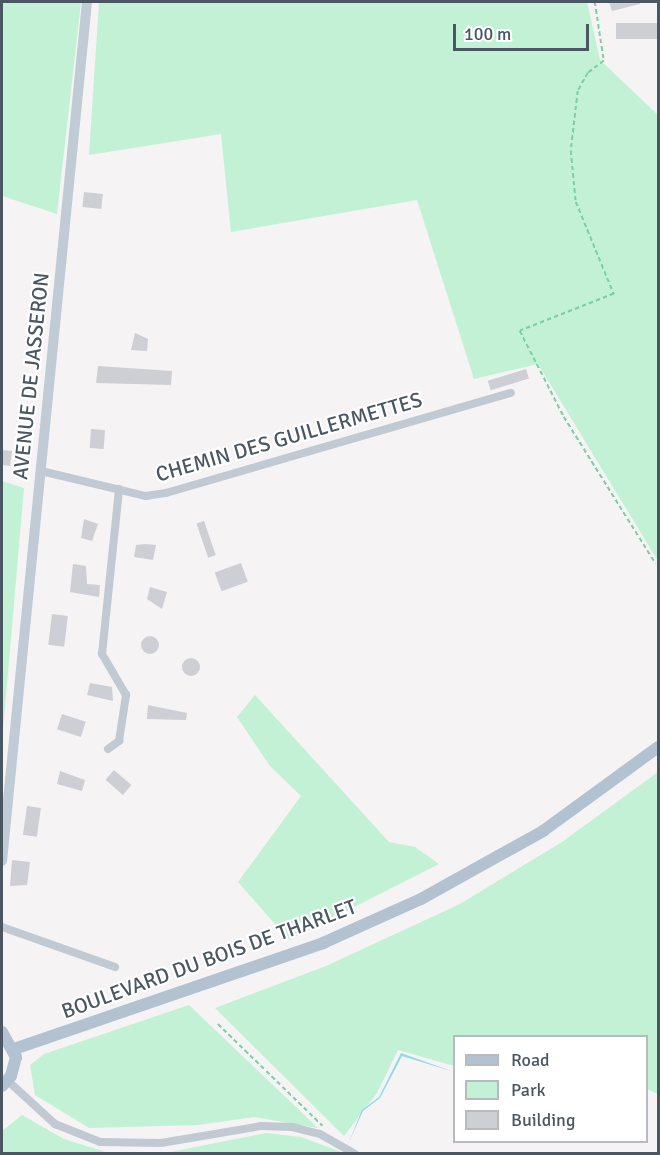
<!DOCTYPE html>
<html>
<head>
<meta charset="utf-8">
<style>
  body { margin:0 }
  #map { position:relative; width:660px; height:1155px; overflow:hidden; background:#f5f3f3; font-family:Signika,sans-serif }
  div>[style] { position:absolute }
  .green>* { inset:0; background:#c3f1d5 }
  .water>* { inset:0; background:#90daee }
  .building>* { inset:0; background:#cdcfd5; transform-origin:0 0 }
  .round { border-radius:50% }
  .path>* { height:1.5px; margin-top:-0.75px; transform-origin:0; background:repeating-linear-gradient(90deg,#7ad0a6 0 4.5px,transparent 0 7.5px) }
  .street>* { height:8px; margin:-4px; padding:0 4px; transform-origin:4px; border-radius:4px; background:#c1cad2 }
  .secondary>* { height:10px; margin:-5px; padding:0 5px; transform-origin:5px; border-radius:5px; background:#c1cbd6 }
  .primary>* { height:12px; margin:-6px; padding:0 6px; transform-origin:6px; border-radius:6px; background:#b3c2d1 }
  span { translate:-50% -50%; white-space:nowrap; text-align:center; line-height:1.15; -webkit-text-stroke:4.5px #fff; paint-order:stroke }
  .street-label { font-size:21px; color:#4a5661 }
  .frame { position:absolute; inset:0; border:3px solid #4a5661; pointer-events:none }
  .legend { position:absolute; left:453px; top:1035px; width:195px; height:108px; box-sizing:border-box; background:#fff; border:2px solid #b7bbc0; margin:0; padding:8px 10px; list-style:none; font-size:18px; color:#4a5661 }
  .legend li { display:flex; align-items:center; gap:12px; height:30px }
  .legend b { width:30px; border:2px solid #b7bbc0 }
  .scale { position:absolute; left:453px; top:24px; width:136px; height:27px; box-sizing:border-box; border:3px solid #4a5661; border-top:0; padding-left:8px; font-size:18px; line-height:21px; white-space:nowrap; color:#4a5661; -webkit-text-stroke:4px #fff; paint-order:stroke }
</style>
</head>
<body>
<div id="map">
  <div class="green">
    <div style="clip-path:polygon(2px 2px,81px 2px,57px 214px,2px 196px)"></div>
    <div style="clip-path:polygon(99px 2px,587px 2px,600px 60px,658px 115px,658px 561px,538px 364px,474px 379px,417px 200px,231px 232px,221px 134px,89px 155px)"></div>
    <div style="clip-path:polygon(2px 481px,24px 488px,2px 742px)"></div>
    <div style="clip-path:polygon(255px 695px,389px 842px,415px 847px,439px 864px,289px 940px,238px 882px,301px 796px,270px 766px,237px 717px)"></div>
    <div style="clip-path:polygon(658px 772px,658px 1094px,647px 1089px,646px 1036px,454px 1036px,454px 1066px,398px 1050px,377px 1093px,344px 1136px,215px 1008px,326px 966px,460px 904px,562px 842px)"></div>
    <div style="clip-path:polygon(189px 1005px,318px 1128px,254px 1117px,198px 1125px,89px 1128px,35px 1095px,30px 1065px,44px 1054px)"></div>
    <div style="clip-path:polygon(22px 1115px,64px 1139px,109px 1153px,165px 1153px,266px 1133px,301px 1137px,344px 1153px,2px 1154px,2px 1131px)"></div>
  </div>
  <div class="water">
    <div style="clip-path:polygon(401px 1053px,454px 1072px,402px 1056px,380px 1098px,363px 1111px,348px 1144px,362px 1110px,379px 1097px)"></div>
  </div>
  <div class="building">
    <div style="clip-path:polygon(609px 2px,640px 2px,640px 4px,612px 11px)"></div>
    <div style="left:658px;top:23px;width:16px;height:42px;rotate:90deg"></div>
    <div style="left:84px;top:192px;width:19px;height:15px;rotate:6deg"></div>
    <div style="clip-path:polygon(135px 333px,148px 339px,147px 351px,131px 350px)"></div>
    <div style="clip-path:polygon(98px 366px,172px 371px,171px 385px,96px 383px)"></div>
    <div style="left:526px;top:369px;width:10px;height:40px;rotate:73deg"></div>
    <div style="left:91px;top:429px;width:14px;height:19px;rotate:4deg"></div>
    <div style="clip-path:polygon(2px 450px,12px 451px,10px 466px,2px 465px)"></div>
    <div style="clip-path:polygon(84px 519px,98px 524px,92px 541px,81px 538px)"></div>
    <div style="left:204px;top:521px;width:36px;height:8px;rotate:71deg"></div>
    <div style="clip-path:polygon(145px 544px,156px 545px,153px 560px,134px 557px,136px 545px)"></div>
    <div style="left:241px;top:563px;width:20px;height:28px;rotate:70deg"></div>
    <div style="clip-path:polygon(73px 564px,86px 566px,87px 584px,100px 585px,99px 597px,70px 592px)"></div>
    <div style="clip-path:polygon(150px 587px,167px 592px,162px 609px,147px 599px)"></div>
    <div style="left:52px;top:614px;width:16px;height:31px;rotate:7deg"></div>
    <div class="round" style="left:141px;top:636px;width:18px;height:18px"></div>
    <div class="round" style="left:182px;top:658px;width:18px;height:18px"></div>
    <div style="clip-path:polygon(90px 683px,112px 687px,113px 701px,87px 695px)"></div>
    <div style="clip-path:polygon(148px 705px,187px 713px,186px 720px,147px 719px)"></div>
    <div style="left:62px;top:714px;width:25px;height:16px;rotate:18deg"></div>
    <div style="left:114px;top:770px;width:23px;height:13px;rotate:41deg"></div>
    <div style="clip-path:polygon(60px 771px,85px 780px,82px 791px,57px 784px)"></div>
    <div style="left:27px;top:806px;width:14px;height:29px;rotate:8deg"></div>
    <div style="clip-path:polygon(12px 860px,30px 862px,27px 885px,10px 886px)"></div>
  </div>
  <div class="path">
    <div style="left:595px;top:2px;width:60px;rotate:81.3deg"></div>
    <div style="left:604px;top:61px;width:20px;rotate:143deg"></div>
    <div style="left:588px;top:73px;width:21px;rotate:119deg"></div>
    <div style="left:578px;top:91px;width:60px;rotate:96.7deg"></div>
    <div style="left:571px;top:151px;width:51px;rotate:84.4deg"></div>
    <div style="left:576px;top:202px;width:100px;rotate:67.6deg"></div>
    <div style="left:614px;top:294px;width:101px;rotate:158.5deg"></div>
    <div style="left:520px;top:331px;width:97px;rotate:62.9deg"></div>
    <div style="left:564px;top:417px;width:173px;rotate:58deg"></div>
    <div style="left:218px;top:1024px;width:146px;rotate:44.2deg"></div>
  </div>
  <div class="street">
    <div style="left:41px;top:471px;width:108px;rotate:13.4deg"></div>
    <div style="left:146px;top:496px;width:20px;rotate:-9deg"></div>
    <div style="left:166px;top:493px;width:359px;rotate:-16.2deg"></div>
    <div style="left:108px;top:749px;width:14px;rotate:-36deg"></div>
    <div style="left:119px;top:741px;width:47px;rotate:-81.3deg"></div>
    <div style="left:126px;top:695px;width:48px;rotate:-120.3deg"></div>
    <div style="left:102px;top:654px;width:166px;rotate:-84.1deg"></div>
    <div style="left:2px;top:927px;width:120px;rotate:19.5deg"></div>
    <div style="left:8px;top:1081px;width:64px;rotate:42.5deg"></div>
    <div style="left:55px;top:1124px;width:48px;rotate:21.8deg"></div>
    <div style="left:100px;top:1142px;width:61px;rotate:0.9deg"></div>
    <div style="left:161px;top:1143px;width:101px;rotate:-9.6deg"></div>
    <div style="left:261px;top:1126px;width:31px;rotate:2deg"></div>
    <div style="left:292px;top:1127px;width:29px;rotate:14deg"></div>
    <div style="left:320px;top:1134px;width:40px;rotate:29.7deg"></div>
  </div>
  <div class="secondary">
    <div style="left:2px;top:861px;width:863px;rotate:-84.35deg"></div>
  </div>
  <div class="primary">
    <div style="left:2px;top:1032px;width:29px;rotate:61deg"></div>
    <div style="left:16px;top:1057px;width:20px;rotate:105deg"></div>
    <div style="left:11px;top:1076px;width:13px;rotate:132deg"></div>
    <div style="left:14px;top:1049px;width:327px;rotate:-18.9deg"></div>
    <div style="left:323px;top:943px;width:107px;rotate:-24.2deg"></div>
    <div style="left:421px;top:899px;width:140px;rotate:-29.1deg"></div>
    <div style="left:543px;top:831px;width:142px;rotate:-36.1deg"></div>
  </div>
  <div class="street-label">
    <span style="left:31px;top:376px;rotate:-84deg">AVENUE DE JASSERON</span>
    <span style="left:289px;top:437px;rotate:-16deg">CHEMIN DES GUILLERMETTES</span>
    <span style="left:209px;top:959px;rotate:-20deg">BOULEVARD DU BOIS DE THARLET</span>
  </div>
  <div class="frame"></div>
  <ul class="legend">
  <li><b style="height:8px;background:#b3c2d1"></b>Road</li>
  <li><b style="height:16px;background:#c3f1d5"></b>Park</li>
  <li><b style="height:16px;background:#cdcfd5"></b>Building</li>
  </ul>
  <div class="scale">100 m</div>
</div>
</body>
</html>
